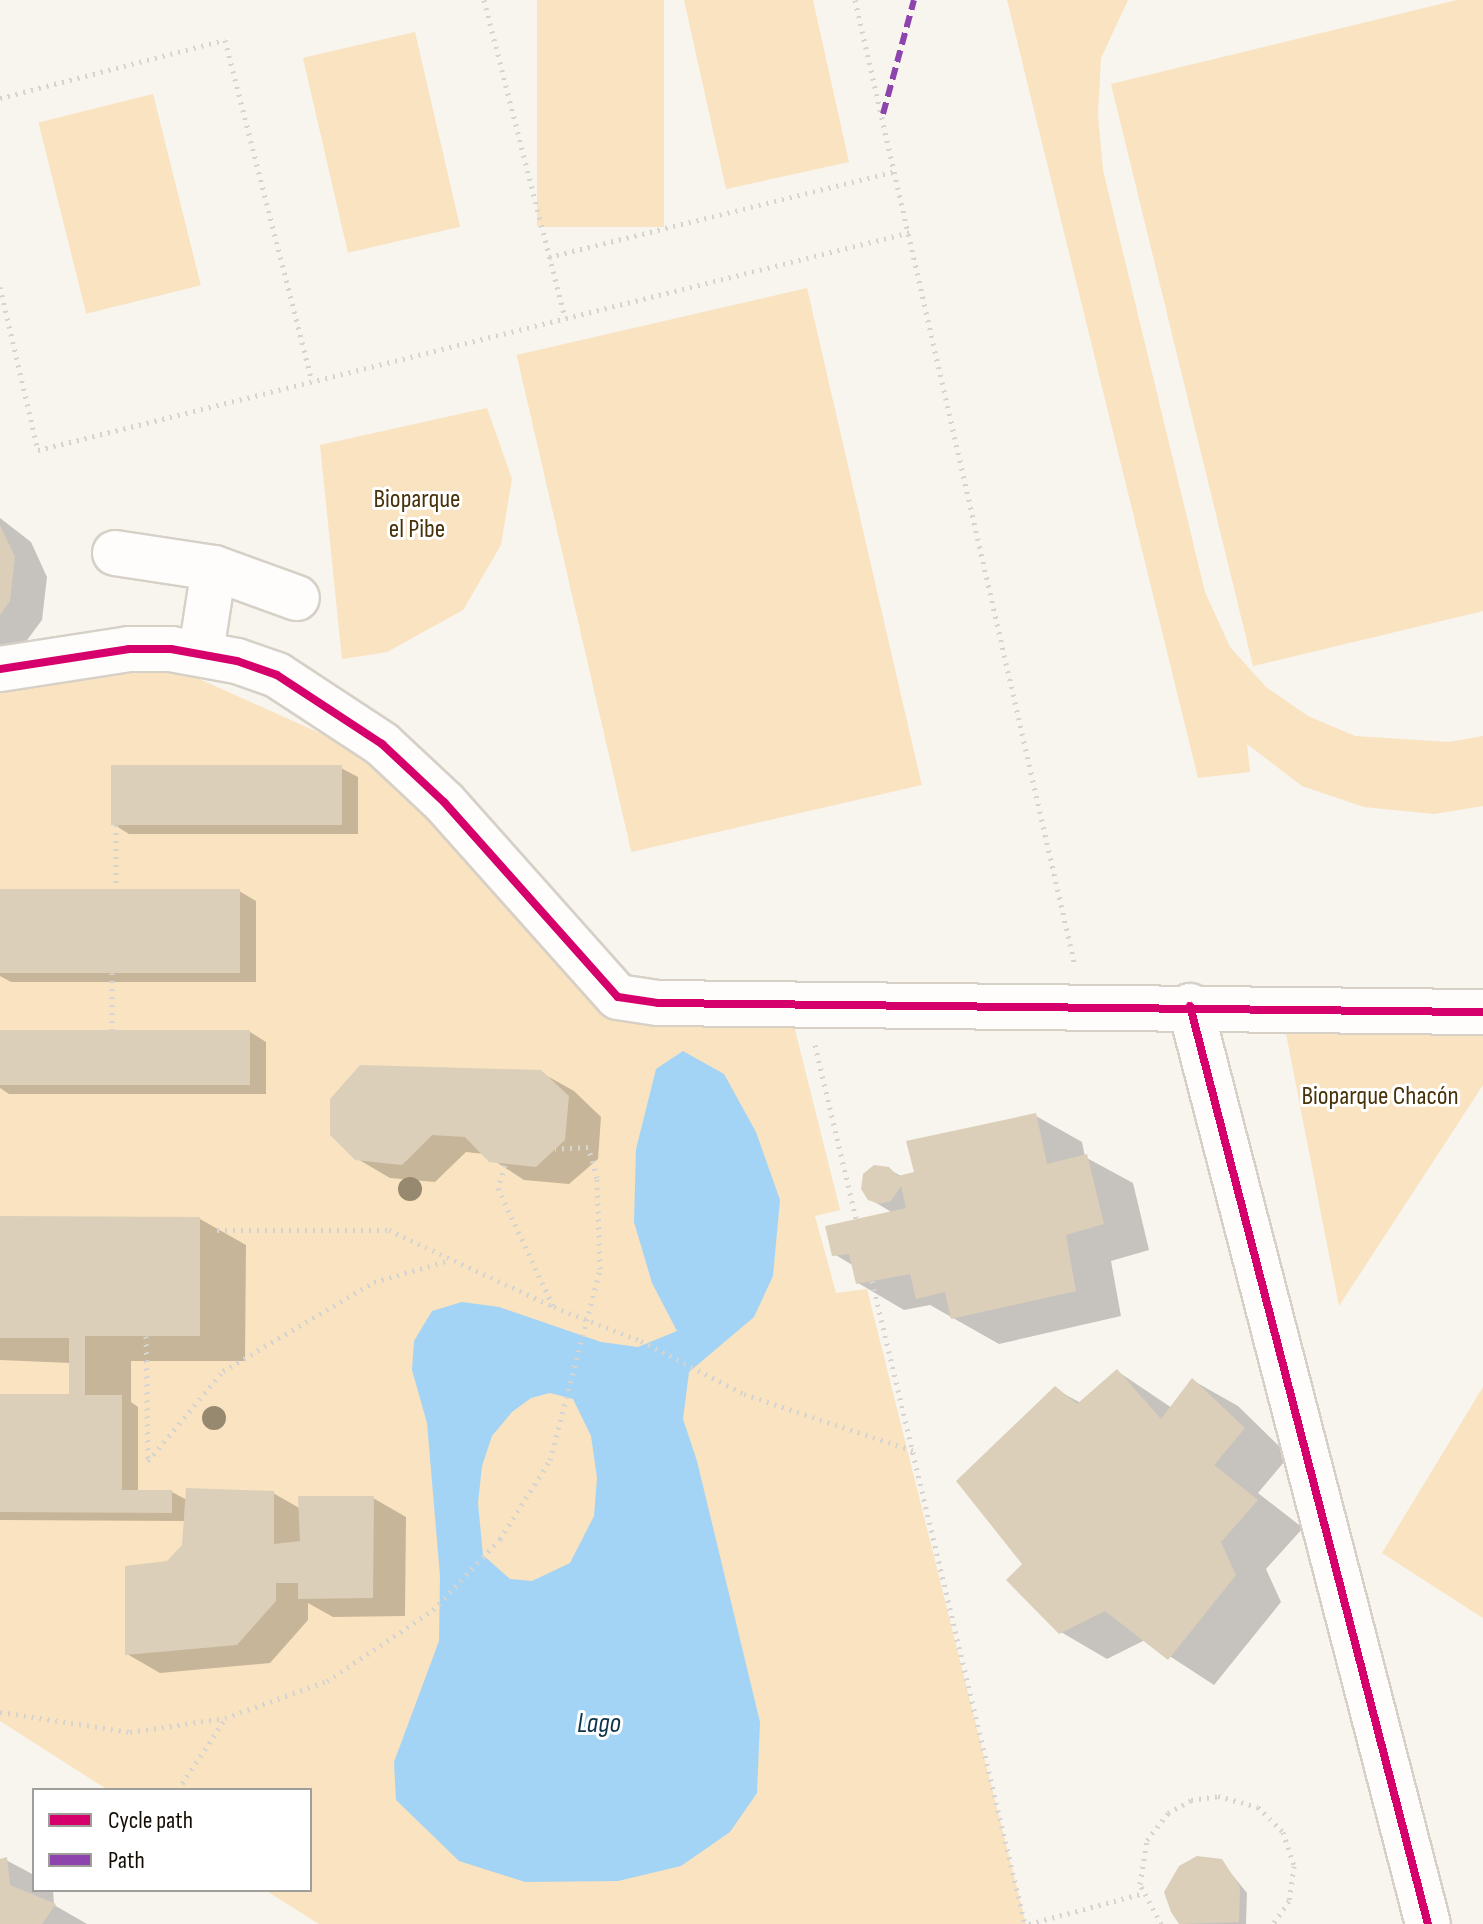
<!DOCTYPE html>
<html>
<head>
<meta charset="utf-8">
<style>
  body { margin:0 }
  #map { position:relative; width:1483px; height:1924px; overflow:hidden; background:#f8f4ee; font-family:"Sofia Sans Condensed",sans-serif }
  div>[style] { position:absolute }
  .green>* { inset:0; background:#f9e3c0; transform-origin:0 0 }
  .water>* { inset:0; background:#a3d4f5 }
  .shadow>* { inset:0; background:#0003 }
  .building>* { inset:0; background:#dbcfba; transform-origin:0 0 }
  .path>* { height:5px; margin-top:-2.5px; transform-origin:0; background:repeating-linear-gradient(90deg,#d5d4d1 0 2px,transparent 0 8px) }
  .roads { filter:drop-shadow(2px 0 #d6d0c7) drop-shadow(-2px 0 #d6d0c7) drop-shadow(0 2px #d6d0c7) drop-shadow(0 -2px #d6d0c7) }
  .minor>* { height:44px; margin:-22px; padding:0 22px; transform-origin:22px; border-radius:22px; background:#fefdfc }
  .quiet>* { height:6px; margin-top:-3px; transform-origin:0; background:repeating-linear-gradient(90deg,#8e44ad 0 12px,transparent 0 18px) }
  .cycleway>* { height:8px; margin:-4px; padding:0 4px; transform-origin:4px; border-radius:4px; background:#d6006c }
  .trees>* { width:24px; height:24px; margin:-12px; border-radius:50%; background:#978970 }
  span { translate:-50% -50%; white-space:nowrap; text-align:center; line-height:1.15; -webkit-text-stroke:6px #fff; paint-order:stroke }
  .park-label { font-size:26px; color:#473209 }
  .water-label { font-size:28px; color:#0c344d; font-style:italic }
  .legend { position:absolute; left:32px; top:1788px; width:280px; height:104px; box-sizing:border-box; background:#fff; border:2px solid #a09e9a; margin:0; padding:10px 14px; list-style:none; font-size:24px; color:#120c03 }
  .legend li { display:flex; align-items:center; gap:16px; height:40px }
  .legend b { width:40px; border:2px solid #a09e9a }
</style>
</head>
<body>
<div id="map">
  <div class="green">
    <div style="left:537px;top:0;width:127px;height:227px"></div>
    <div style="clip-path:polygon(684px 0,813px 0,849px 162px,726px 189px)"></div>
    <div style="clip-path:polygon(1007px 0,1128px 0,1101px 58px,1098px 115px,1103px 170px,1205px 592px,1230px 647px,1266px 687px,1308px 716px,1355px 736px,1449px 742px,1483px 736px,1483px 806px,1434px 814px,1364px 807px,1302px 786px,1247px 744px,1250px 772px,1198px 778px)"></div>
    <div style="clip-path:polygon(1457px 0,1483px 0,1483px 611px,1253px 666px,1111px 84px)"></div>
    <div style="left:415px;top:32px;width:200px;height:115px;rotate:77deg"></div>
    <div style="left:153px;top:94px;width:197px;height:118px;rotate:76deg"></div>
    <div style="left:807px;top:288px;width:510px;height:298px;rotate:77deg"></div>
    <div style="clip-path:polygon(487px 408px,512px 479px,501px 545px,463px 610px,387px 652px,342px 659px,320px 445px)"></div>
    <div style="clip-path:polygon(144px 654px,373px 757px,603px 1001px,794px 1026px,840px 1210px,815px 1216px,836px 1293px,867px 1289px,1026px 1924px,319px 1924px,265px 1890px,310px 1890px,310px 1790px,108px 1790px,0 1721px,0 686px)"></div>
    <div style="clip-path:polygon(1282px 1013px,1483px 1017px,1483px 1085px,1339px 1306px)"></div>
    <div style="clip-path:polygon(1483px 1387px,1483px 1618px,1382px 1553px)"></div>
  </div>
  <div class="water">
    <div style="clip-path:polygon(evenodd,683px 1051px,724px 1074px,756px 1132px,780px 1200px,773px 1276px,754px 1317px,689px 1372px,683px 1419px,697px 1461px,760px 1722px,757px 1793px,730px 1832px,681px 1866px,618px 1881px,525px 1882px,459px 1861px,396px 1800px,394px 1762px,439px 1641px,440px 1576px,427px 1423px,412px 1370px,414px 1341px,432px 1311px,462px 1302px,499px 1307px,601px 1342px,638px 1347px,677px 1331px,652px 1283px,634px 1222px,636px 1149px,656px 1069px,683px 1051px,550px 1393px,573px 1399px,591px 1436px,597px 1478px,594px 1516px,570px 1563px,532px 1581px,510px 1579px,483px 1555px,478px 1503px,482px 1466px,492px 1436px,512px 1412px,531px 1398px,550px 1393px)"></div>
  </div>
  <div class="shadow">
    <div style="clip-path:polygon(0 518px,31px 542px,47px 577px,42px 620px,16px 655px,0 660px)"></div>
    <div style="clip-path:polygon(341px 768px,358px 777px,358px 834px,129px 834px,113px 824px)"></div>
    <div style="clip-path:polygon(0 891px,239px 891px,256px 901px,256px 982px,11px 982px,0 976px)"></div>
    <div style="clip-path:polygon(0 1032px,250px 1032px,266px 1042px,266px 1094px,9px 1094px,0 1088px)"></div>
    <div style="clip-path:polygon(540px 1072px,574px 1091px,601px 1117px,598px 1159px,569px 1184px,524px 1180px,484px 1154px,466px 1152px,435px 1182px,390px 1178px,356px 1158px)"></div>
    <div style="clip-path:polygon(1036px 1116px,1082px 1142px,1085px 1157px,1133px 1183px,1149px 1250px,1111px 1261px,1121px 1316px,999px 1344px,930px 1305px,904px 1310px,858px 1283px,854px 1266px,834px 1254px,893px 1213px,873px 1201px,888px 1169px,903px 1177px,917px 1173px)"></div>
    <div style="clip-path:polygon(0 1218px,200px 1219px,246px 1245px,245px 1361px,131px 1361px,131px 1402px,138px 1407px,138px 1492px,172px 1492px,187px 1500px,273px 1493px,301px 1509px,373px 1498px,406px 1517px,405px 1616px,333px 1617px,308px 1603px,308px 1620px,270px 1663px,160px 1673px,127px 1654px,168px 1563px,184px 1546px,185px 1521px,0 1520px,0 1396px,77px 1397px,71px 1363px,0 1360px)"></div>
    <div style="clip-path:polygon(1117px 1371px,1172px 1408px,1192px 1380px,1238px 1406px,1289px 1456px,1258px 1493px,1303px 1528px,1266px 1569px,1281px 1602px,1214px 1685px,1145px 1640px,1107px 1659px,1061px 1632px,1024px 1564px,1055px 1389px,1081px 1403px)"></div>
    <div style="clip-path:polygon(6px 1860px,34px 1875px,34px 1890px,53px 1890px,54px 1905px,87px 1924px,0 1924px,0 1861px)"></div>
    <div style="clip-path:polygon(1221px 1861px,1247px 1893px,1246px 1924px,1183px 1924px,1166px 1892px)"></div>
  </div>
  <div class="building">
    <div style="clip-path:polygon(0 525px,15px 557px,10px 601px,0 615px)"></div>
    <div style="left:111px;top:765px;width:231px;height:60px"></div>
    <div style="left:0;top:889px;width:240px;height:84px"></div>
    <div style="left:0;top:1030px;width:250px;height:55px"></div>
    <div style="clip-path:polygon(360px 1065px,541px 1070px,569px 1096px,565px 1140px,536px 1167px,489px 1162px,465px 1137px,432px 1135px,402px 1165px,355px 1160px,330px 1135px,330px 1099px)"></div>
    <div style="clip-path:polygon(1036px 1113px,1047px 1164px,1087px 1154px,1104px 1224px,1066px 1235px,1076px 1291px,951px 1319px,945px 1292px,916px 1299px,910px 1274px,856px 1284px,849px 1254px,832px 1256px,825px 1226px,906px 1208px,901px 1186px,891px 1201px,879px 1204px,868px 1200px,861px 1189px,863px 1174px,874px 1165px,889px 1167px,898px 1176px,914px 1172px,906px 1141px)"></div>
    <div style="clip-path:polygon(0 1216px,200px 1217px,200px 1336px,85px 1336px,85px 1395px,122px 1395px,122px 1490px,172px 1490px,172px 1513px,0 1512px,0 1394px,69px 1394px,69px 1338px,0 1338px)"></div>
    <div style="clip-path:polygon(1117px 1369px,1161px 1419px,1192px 1378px,1245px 1428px,1214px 1465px,1258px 1500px,1221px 1542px,1236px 1575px,1168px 1660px,1105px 1611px,1059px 1634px,1006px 1580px,1022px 1564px,956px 1481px,1055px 1386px,1077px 1404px)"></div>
    <div style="clip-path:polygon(186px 1488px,274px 1491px,274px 1544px,300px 1541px,298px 1496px,374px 1496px,373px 1598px,298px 1599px,298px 1583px,276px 1583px,276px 1601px,237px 1645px,125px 1655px,125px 1566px,167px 1561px,182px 1545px)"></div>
    <div style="clip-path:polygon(1197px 1856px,1222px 1859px,1240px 1887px,1239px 1922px,1179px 1924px,1171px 1912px,1164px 1892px,1179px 1866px)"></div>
    <div style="clip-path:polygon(7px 1857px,10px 1885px,56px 1904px,42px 1924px,0 1924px,0 1859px)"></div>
  </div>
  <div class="path">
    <div style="left:484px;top:0;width:328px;rotate:75.7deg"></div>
    <div style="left:855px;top:0;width:991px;rotate:77.17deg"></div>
    <div style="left:0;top:98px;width:232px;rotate:-14.5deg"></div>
    <div style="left:225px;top:40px;width:352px;rotate:75.7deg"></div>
    <div style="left:549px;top:257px;width:357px;rotate:-13.9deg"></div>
    <div style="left:0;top:287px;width:167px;rotate:76.9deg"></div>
    <div style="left:38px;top:450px;width:900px;rotate:-14.02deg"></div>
    <div style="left:116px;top:825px;width:64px;rotate:90deg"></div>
    <div style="left:112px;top:973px;width:57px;rotate:90deg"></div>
    <div style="left:815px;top:1045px;width:179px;rotate:76.7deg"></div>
    <div style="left:505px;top:1165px;width:24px;rotate:107deg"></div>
    <div style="left:498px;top:1188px;width:130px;rotate:65deg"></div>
    <div style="left:217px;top:1230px;width:172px"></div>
    <div style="left:389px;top:1230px;width:182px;rotate:25deg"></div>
    <div style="left:554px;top:1307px;width:93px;rotate:21.3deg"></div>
    <div style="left:641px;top:1341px;width:116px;rotate:27.2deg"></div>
    <div style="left:744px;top:1394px;width:179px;rotate:18.5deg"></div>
    <div style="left:872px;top:1281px;width:661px;rotate:76.62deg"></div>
    <div style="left:146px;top:1336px;width:125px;rotate:89.1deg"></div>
    <div style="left:148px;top:1461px;width:117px;rotate:-50.2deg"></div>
    <div style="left:223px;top:1371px;width:175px;rotate:-30.5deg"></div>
    <div style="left:374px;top:1282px;width:79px;rotate:-16.1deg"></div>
    <div style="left:0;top:1712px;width:132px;rotate:8.7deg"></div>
    <div style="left:130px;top:1732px;width:96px;rotate:-8.4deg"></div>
    <div style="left:225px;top:1718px;width:109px;rotate:-19.9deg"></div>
    <div style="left:327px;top:1681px;width:128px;rotate:-33.8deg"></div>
    <div style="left:433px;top:1610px;width:98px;rotate:-46.7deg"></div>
    <div style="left:500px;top:1539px;width:93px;rotate:-57.7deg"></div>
    <div style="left:550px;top:1460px;width:197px;rotate:-75.3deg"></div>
    <div style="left:600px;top:1269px;width:91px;rotate:-91.9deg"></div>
    <div style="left:597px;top:1178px;width:32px;rotate:-106deg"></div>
    <div style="left:588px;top:1147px;width:33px;rotate:177deg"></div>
    <div style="left:178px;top:1790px;width:85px;rotate:-56.5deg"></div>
    <div style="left:1029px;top:1924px;width:119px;rotate:-15.1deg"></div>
    <div style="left:1161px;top:1924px;width:45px;rotate:-117.7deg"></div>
    <div style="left:1140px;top:1884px;width:45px;rotate:-81deg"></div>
    <div style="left:1147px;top:1840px;width:34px;rotate:-52deg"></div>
    <div style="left:1168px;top:1813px;width:26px;rotate:-29deg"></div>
    <div style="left:1191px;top:1800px;width:27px;rotate:-8deg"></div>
    <div style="left:1218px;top:1796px;width:41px;rotate:15.4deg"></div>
    <div style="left:1258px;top:1807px;width:35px;rotate:45deg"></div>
    <div style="left:1283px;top:1832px;width:36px;rotate:72deg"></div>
    <div style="left:1294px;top:1866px;width:35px;rotate:98deg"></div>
    <div style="left:1289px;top:1901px;width:28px;rotate:125deg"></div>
  </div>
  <div class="roads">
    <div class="minor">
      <div style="left:115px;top:553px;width:100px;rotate:8.6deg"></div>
      <div style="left:214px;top:568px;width:88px;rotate:19.9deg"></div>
      <div style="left:201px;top:652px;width:85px;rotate:-81.2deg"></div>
      <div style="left:0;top:669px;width:131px;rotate:-8.8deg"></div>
      <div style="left:129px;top:649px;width:42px"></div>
      <div style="left:171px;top:649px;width:67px;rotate:10.3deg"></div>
      <div style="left:237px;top:661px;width:42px;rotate:19.3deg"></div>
      <div style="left:277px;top:675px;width:126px;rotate:33.3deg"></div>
      <div style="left:382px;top:744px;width:85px;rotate:43.1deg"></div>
      <div style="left:444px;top:802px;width:261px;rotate:48.3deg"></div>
      <div style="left:618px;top:997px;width:40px;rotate:8.5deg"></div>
      <div style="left:658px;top:1003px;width:825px;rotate:0.63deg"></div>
      <div style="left:1190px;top:1006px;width:948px;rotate:75.47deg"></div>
    </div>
  </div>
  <div class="quiet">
    <div style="left:883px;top:114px;width:118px;rotate:-74.8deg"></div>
  </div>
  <div class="cycleway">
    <div style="left:0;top:669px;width:131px;rotate:-8.8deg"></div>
    <div style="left:129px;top:649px;width:42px"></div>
    <div style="left:171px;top:649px;width:67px;rotate:10.3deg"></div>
    <div style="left:237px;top:661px;width:42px;rotate:19.3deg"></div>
    <div style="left:277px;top:675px;width:126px;rotate:33.3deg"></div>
    <div style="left:382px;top:744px;width:85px;rotate:43.1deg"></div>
    <div style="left:444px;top:802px;width:261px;rotate:48.3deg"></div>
    <div style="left:618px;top:997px;width:40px;rotate:8.5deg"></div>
    <div style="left:658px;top:1003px;width:825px;rotate:0.63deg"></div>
    <div style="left:1190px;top:1006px;width:948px;rotate:75.47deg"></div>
  </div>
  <div class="trees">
    <div style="left:410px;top:1189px"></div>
    <div style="left:214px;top:1418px"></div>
  </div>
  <div class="park-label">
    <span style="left:417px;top:515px">Bioparque<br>el Pibe</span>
    <span style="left:1380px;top:1097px">Bioparque Chacón</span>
  </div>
  <div class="water-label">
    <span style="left:599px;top:1724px">Lago</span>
  </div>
  <ul class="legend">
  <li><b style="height:10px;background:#d6006c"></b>Cycle path</li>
  <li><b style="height:10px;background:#8e44ad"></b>Path</li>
  </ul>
</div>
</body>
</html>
